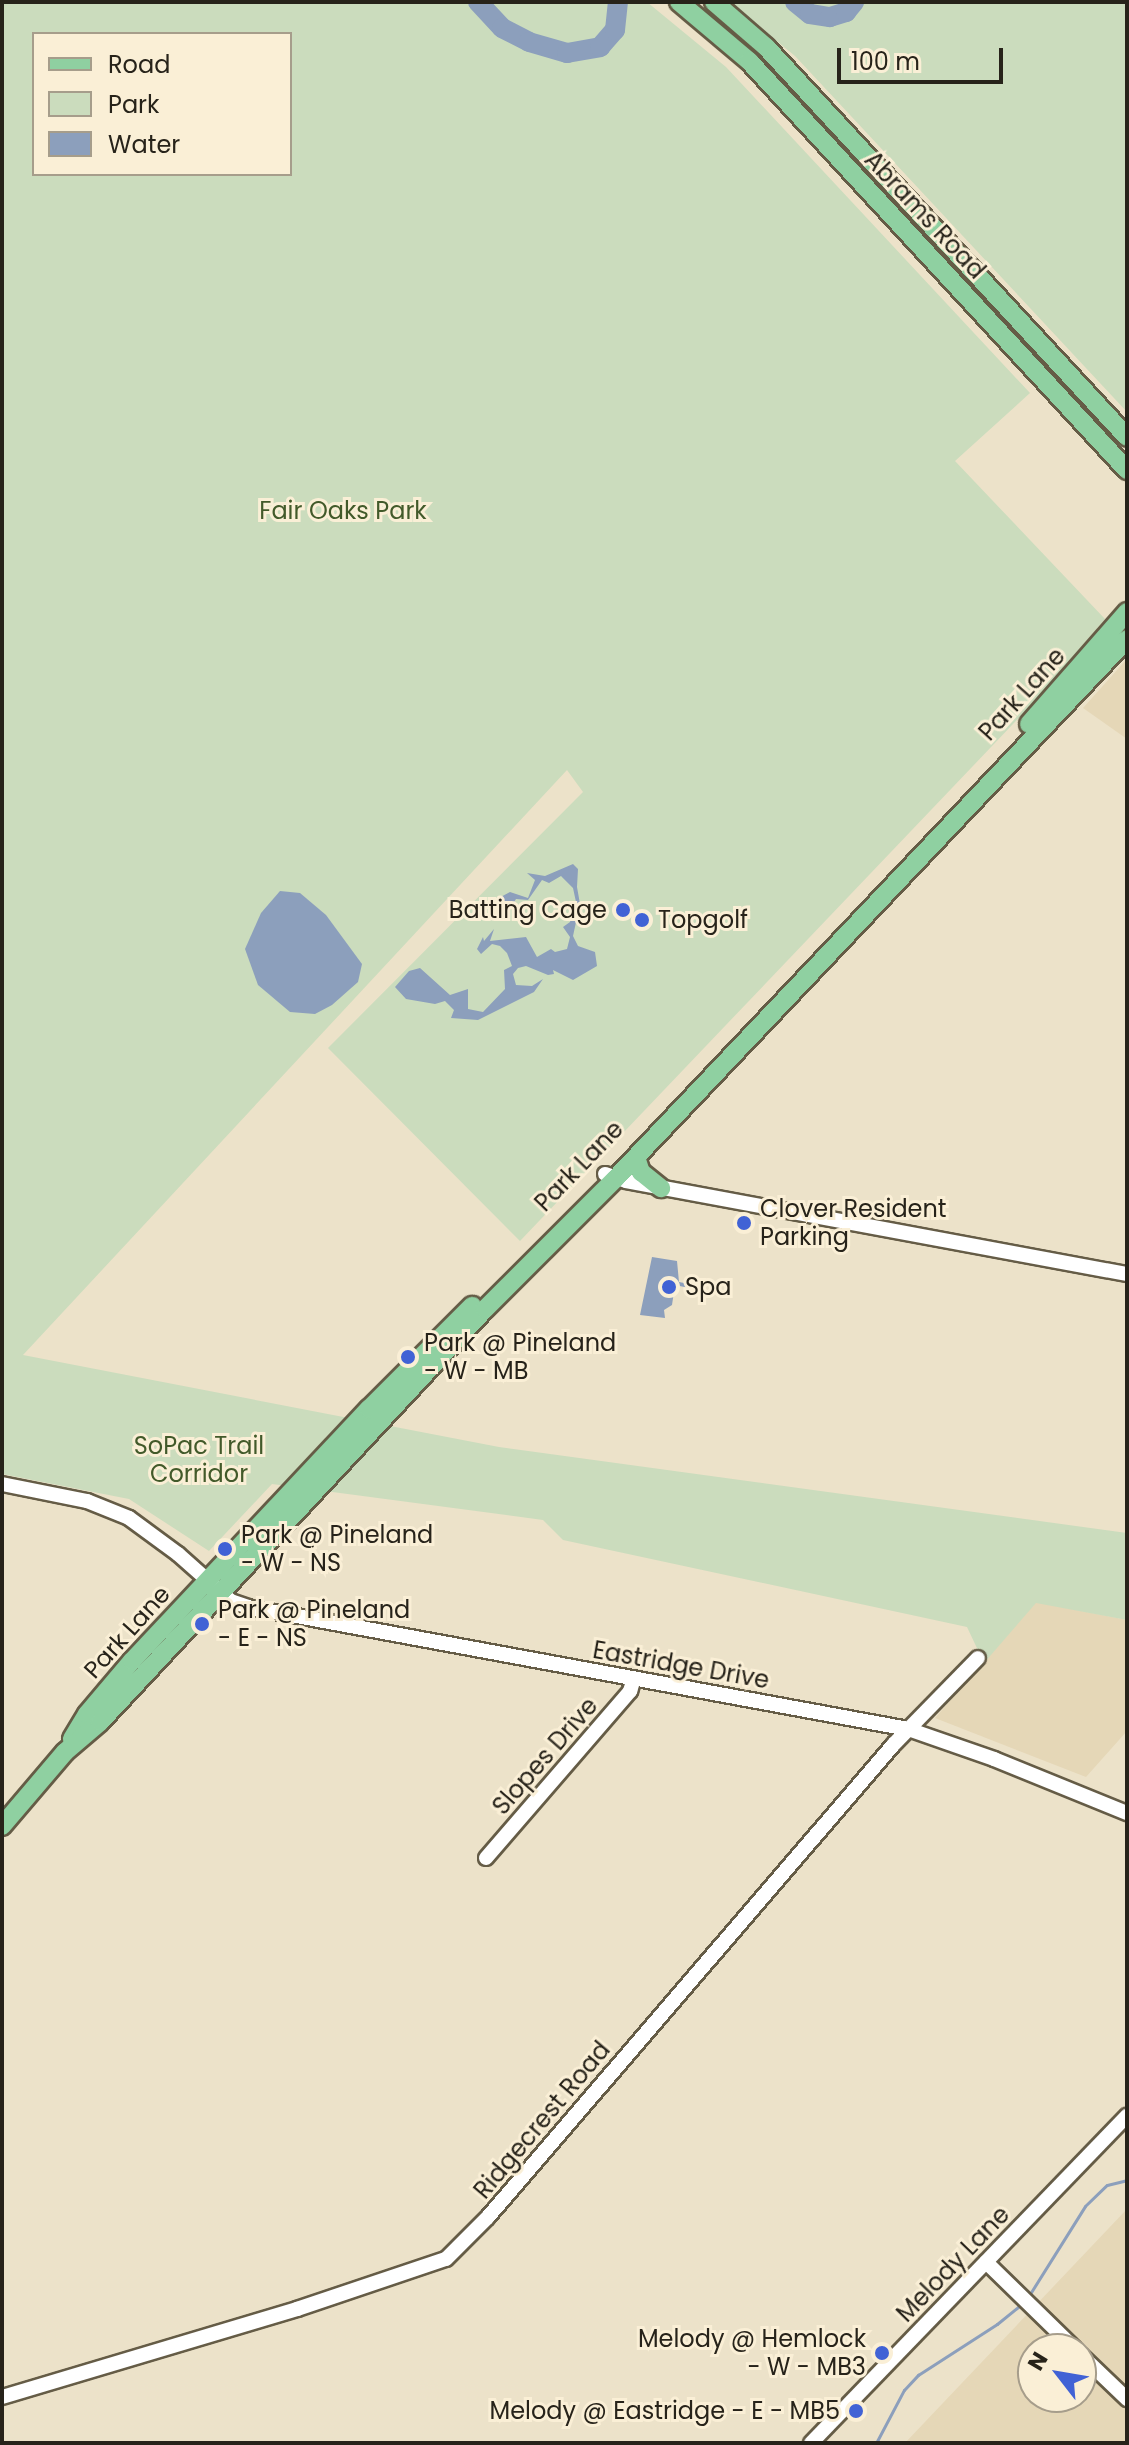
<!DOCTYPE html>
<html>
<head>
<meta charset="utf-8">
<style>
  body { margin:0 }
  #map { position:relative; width:1129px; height:2445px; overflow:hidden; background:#ece2c9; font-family:Poppins,sans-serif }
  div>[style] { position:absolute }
  .built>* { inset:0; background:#e5d7b7 }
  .green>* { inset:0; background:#cbdcbd }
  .water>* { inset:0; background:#8c9fbc }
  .stream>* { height:3px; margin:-1.5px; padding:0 1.5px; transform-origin:1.5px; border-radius:1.5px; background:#8c9fbc }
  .river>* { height:20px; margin:-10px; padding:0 10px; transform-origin:10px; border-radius:10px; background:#8c9fbc }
  .roads { filter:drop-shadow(2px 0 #655c46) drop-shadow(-2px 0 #655c46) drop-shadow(0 2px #655c46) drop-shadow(0 -2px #655c46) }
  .minor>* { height:14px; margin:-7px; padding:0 7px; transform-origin:7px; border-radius:7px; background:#fff }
  .major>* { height:18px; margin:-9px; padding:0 9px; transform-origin:9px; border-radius:9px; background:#8fd0a1 }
  .dots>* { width:22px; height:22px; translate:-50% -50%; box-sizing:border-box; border:4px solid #faefd6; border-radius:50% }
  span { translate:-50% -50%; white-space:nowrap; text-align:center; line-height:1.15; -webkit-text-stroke:6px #faefd6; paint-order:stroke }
  .street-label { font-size:24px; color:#27231a }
  .park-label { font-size:24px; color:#425a2a }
  .poi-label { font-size:24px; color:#27231a }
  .right { translate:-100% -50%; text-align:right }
  .left { translate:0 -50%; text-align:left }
  .frame { position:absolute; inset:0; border:4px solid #27231a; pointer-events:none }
  .legend { position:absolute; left:32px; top:32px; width:260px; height:144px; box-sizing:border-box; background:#faefd6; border:2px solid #a69d8b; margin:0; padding:10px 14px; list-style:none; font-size:24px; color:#27231a }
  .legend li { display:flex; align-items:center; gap:16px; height:40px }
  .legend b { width:40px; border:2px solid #a69d8b }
  .north { position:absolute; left:1017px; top:2333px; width:80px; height:80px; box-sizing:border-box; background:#faefd6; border:2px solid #a69d8b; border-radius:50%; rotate:301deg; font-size:22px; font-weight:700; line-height:32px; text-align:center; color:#27231a }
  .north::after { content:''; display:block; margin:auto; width:28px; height:36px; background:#4162d5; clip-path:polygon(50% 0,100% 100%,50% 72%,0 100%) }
  .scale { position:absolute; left:837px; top:48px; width:166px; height:36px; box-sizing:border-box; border:4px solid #27231a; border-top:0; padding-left:10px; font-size:24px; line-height:28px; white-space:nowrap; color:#27231a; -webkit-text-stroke:6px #faefd6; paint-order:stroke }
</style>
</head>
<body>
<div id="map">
  <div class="built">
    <div style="clip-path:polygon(1127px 659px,1127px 739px,1083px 708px)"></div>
    <div style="clip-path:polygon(1036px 1602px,1127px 1620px,1127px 1731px,1086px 1777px,935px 1718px)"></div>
    <div style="clip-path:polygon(evenodd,1127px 2209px,1127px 2443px,905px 2443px,1127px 2209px,1033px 2349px,1081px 2349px,1081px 2397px,1033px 2397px,1033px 2349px)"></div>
  </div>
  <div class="green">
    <div style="clip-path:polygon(evenodd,2px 2px,647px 2px,726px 67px,1030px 393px,955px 461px,1105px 619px,1034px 702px,520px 1241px,328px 1048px,583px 792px,567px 770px,23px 1355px,499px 1447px,1127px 1533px,1127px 1620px,1036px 1603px,984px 1663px,967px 1627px,563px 1540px,543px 1520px,272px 1484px,209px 1551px,129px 1499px,2px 1474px,2px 2px,34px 34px,290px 34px,290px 174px,34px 174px,34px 34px)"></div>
    <div style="clip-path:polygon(729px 2px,1127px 2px,1127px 412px,795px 56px)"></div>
  </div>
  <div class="water">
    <div style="clip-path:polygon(573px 864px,578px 869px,577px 887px,580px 904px,573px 936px,578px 946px,595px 952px,597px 966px,573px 980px,553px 970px,554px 974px,548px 975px,526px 966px,518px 968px,513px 974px,516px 985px,532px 986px,543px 979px,534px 992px,478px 1020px,451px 1018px,454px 1010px,445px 1001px,435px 1004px,406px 999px,395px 987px,409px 971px,420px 968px,450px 995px,468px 989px,468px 1009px,483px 1012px,505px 989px,504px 970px,512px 966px,507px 953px,500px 946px,492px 944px,481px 954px,477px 949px,483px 937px,484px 941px,494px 929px,490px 941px,526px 937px,537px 957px,551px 949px,555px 952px,567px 949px,570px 937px,563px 927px,570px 922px,576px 902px,573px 888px,561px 876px,549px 883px,542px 880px,528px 900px,516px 899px,503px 920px,496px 904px,497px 899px,510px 892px,528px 898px,535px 880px,527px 873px,545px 876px)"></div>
    <div style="clip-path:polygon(280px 891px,300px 893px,326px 915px,362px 964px,358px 982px,332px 1005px,315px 1014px,290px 1012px,258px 985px,245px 949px,261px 913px)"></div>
    <div style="clip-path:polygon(652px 1257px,677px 1261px,679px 1282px,694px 1285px,693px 1294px,689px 1293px,689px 1288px,675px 1285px,672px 1305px,664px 1310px,665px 1318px,640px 1315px)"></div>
  </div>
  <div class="stream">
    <div style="left:1028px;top:2297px;width:107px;rotate:-57.9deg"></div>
    <div style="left:1085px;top:2206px;width:30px;rotate:-44deg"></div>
    <div style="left:1107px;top:2185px;width:21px;rotate:-14deg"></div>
    <div style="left:876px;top:2443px;width:60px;rotate:-62.2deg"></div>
    <div style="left:904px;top:2390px;width:21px;rotate:-47deg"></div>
    <div style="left:918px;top:2375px;width:94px;rotate:-32.8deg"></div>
    <div style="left:997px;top:2324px;width:33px;rotate:-39deg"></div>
  </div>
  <div class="river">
    <div style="left:478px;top:2px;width:35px;rotate:47deg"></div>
    <div style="left:502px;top:28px;width:30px;rotate:27deg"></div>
    <div style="left:529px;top:42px;width:40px;rotate:16deg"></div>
    <div style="left:567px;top:53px;width:34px;rotate:-10deg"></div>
    <div style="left:600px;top:47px;width:23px;rotate:-49deg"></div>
    <div style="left:615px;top:30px;width:28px;rotate:-84deg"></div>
    <div style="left:795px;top:2px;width:19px;rotate:39deg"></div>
    <div style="left:810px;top:14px;width:20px;rotate:9deg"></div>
    <div style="left:830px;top:17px;width:17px;rotate:-17deg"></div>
    <div style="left:846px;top:12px;width:13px;rotate:-51deg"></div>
  </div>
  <div class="roads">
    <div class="minor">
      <div style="left:605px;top:1174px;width:22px;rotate:18deg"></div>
      <div style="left:626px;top:1181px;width:510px;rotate:10.52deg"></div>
      <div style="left:2px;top:1484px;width:87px;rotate:11.3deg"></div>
      <div style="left:87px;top:1501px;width:45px;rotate:22deg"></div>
      <div style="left:129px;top:1518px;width:61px;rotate:36.3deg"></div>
      <div style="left:178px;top:1554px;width:71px;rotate:41.6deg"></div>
      <div style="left:231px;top:1601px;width:18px;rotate:19deg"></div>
      <div style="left:248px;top:1607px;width:671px;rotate:10.47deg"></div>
      <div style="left:908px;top:1729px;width:91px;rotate:19.2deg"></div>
      <div style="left:994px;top:1759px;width:144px;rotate:22.1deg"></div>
      <div style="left:486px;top:1858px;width:221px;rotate:-49.2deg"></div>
      <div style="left:630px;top:1691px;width:13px;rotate:-72deg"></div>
      <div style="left:986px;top:2262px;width:124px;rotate:44.3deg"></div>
      <div style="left:1081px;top:2355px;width:64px;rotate:43.7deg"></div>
      <div style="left:2px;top:2397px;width:308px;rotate:-16.6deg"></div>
      <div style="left:297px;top:2309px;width:157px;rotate:-18.6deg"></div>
      <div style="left:446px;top:2259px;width:59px;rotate:-45deg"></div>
      <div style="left:488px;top:2217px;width:623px;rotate:-49.36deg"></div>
      <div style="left:894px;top:1744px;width:120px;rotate:-45.7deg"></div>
      <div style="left:811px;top:2443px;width:455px;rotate:-46deg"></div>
    </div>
    <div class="major">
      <div style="left:679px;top:2px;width:92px;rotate:40.1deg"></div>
      <div style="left:749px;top:61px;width:557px;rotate:47.26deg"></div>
      <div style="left:714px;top:2px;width:69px;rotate:40.9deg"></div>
      <div style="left:766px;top:47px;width:531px;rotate:47.21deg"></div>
      <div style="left:1029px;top:724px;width:149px;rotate:-48.8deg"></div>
      <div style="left:636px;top:1157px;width:16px;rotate:72deg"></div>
      <div style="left:641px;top:1172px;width:26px;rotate:39deg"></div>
      <div style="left:72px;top:1739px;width:29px;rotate:-59deg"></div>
      <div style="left:87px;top:1714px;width:70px;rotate:-49.7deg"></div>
      <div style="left:132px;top:1661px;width:346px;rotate:-46.8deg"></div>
      <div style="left:369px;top:1409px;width:146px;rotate:-45deg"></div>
      <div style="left:2px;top:1826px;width:97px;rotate:-49.6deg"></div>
      <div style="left:65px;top:1752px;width:46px;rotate:-40.6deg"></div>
      <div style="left:100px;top:1722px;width:565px;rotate:-47.01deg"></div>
      <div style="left:485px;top:1309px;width:184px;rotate:-45deg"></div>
      <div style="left:615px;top:1179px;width:744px;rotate:-46.52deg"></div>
    </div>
  </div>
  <div class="dots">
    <div style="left:623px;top:910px;background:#4162d5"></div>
    <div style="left:642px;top:920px;background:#4162d5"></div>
    <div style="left:744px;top:1223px;background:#4162d5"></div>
    <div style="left:669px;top:1287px;background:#4162d5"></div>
    <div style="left:408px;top:1357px;background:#4162d5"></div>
    <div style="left:225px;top:1549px;background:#4162d5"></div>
    <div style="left:202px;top:1624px;background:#4162d5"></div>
    <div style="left:882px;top:2353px;background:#4162d5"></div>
    <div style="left:856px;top:2411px;background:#4162d5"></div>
  </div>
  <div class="street-label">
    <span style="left:925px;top:215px;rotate:47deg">Abrams Road</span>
    <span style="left:1022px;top:694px;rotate:-48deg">Park Lane</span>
    <span style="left:579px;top:1166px;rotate:-46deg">Park Lane</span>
    <span style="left:127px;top:1632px;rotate:-48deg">Park Lane</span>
    <span style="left:681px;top:1665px;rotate:10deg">Eastridge Drive</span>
    <span style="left:545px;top:1756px;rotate:-49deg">Slopes Drive</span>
    <span style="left:542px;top:2120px;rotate:-50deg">Ridgecrest Road</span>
    <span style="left:953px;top:2264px;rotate:-46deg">Melody Lane</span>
  </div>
  <div class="park-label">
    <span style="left:343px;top:511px">Fair Oaks Park</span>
    <span style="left:199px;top:1460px">SoPac Trail<br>Corridor</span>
  </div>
  <div class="poi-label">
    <span class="right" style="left:607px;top:910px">Batting Cage</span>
    <span class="left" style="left:658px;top:920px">Topgolf</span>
    <span class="left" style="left:760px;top:1223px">Clover Resident<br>Parking</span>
    <span class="left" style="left:685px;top:1287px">Spa</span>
    <span class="left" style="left:424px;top:1357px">Park @ Pineland<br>- W - MB</span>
    <span class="left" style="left:241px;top:1549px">Park @ Pineland<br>- W - NS</span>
    <span class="left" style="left:218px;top:1624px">Park @ Pineland<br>- E - NS</span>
    <span class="right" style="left:866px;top:2353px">Melody @ Hemlock<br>- W - MB3</span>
    <span class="right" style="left:840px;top:2411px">Melody @ Eastridge - E - MB5</span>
  </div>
  <div class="frame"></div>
  <ul class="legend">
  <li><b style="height:10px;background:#8fd0a1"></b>Road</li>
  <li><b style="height:22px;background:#cbdcbd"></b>Park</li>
  <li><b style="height:22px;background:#8c9fbc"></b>Water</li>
  </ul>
  <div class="north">N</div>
  <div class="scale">100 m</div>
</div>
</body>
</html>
